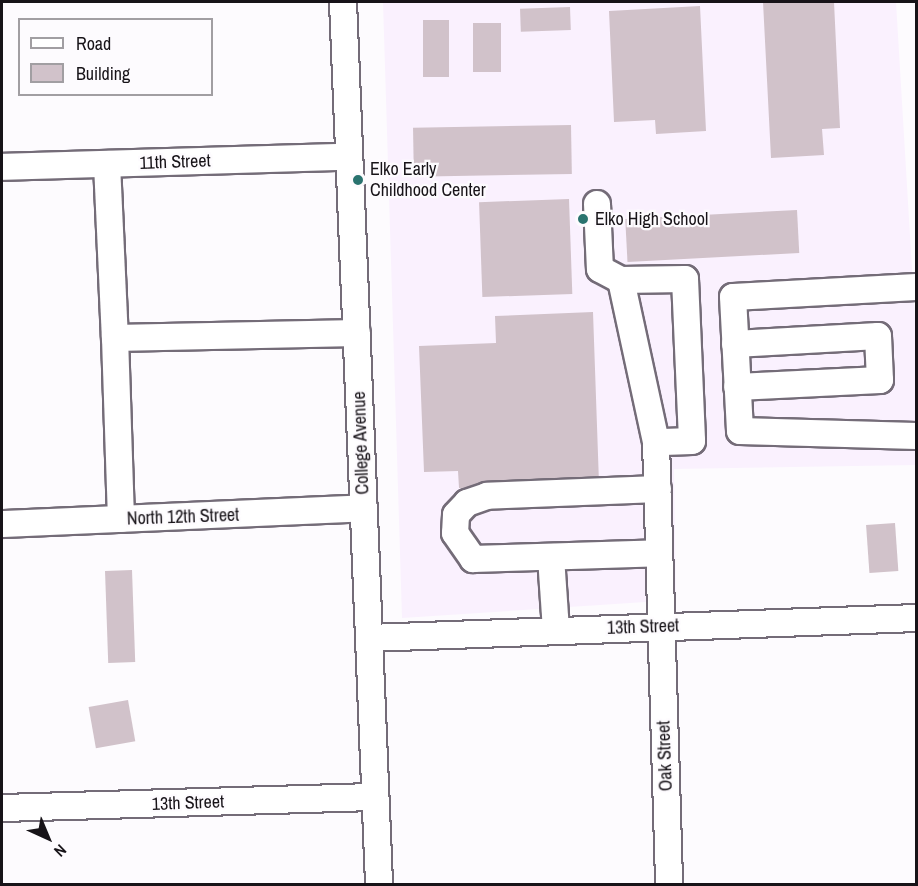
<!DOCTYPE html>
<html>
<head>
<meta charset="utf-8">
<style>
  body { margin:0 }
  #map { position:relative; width:918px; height:886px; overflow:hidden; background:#fdfbfe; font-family:"Archivo Narrow",sans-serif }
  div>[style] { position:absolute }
  .built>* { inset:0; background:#faf1fe }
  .building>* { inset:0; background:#d1c2ca; transform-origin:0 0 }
  .roads { filter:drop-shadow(2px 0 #746c78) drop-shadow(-2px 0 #746c78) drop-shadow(0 2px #746c78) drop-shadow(0 -2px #746c78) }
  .minor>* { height:26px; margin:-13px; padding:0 13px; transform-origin:13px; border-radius:13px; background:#fff }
  .dots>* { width:16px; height:16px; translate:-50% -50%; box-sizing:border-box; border:3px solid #fdfbfe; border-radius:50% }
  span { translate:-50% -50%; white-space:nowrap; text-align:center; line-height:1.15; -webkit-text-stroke:4.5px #fdfbfe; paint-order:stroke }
  .street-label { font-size:18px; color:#171318 }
  .poi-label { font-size:18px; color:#171318 }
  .left { translate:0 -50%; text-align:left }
  .frame { position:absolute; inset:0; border:3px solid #171318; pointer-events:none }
  .legend { position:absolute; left:18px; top:18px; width:195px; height:78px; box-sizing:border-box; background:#fdfbfe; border:2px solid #a19ea2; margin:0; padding:8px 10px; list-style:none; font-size:18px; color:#171318 }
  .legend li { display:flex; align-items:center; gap:12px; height:30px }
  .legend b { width:30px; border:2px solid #a19ea2 }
  .north { position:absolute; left:18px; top:808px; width:60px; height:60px; -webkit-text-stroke:4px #fdfbfe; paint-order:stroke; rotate:136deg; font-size:16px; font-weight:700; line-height:24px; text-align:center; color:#171318 }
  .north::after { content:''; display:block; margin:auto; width:21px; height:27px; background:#171318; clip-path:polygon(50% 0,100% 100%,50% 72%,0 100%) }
</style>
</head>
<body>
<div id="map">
  <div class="built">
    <div style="clip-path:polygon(383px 2px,896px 2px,916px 336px,916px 465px,674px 469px,676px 600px,402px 618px)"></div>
  </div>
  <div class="building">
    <div style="clip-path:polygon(763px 2px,834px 2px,840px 128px,822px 129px,824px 155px,771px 158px)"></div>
    <div style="clip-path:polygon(700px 6px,706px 131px,656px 134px,655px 120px,614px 122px,609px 11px)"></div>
    <div style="left:570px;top:7px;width:23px;height:50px;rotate:88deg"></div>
    <div style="left:423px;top:20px;width:26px;height:57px"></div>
    <div style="left:473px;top:23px;width:28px;height:49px"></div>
    <div style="left:571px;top:125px;width:49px;height:158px;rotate:89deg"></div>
    <div style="left:569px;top:199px;width:95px;height:90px;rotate:88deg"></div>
    <div style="left:797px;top:210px;width:43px;height:172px;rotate:87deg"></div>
    <div style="clip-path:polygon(593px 312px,599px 483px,459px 488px,458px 471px,424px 472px,419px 346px,496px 343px,495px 316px)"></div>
    <div style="left:895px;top:523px;width:48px;height:29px;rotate:86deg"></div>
    <div style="left:132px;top:570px;width:92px;height:27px;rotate:88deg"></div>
    <div style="left:128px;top:700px;width:42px;height:40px;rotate:80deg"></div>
  </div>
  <div class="roads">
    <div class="minor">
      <div style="left:343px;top:2px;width:883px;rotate:87.66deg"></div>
      <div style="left:107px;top:164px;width:174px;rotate:87.4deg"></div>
      <div style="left:115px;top:338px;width:242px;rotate:-1.2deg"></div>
      <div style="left:2px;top:167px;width:347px;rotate:-1.7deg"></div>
      <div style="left:597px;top:204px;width:65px;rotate:87.4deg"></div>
      <div style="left:600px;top:269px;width:24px;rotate:28deg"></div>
      <div style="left:916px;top:287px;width:183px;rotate:176.9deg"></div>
      <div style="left:733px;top:297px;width:134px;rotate:87deg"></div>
      <div style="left:740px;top:431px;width:176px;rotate:1.6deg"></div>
      <div style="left:115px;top:338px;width:181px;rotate:88.1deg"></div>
      <div style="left:735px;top:344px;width:143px;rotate:-3.2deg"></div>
      <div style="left:878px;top:336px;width:44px;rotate:87.4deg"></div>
      <div style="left:880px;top:380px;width:143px;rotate:177.2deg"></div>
      <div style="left:656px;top:442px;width:166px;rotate:-102.2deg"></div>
      <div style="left:621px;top:280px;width:64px;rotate:-0.9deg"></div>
      <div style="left:685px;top:279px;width:162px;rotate:87.5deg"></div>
      <div style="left:692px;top:441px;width:36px;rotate:178deg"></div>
      <div style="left:656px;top:442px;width:442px;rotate:88.3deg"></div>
      <div style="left:658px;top:489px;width:171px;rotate:177.7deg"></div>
      <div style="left:487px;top:496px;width:21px;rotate:161deg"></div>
      <div style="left:467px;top:503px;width:16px;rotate:133deg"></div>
      <div style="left:456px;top:515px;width:18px;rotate:93deg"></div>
      <div style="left:455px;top:533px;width:32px;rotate:55deg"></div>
      <div style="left:473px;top:559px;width:186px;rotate:-1.8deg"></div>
      <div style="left:2px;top:524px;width:362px;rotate:-2.5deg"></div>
      <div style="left:551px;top:557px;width:73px;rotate:86.1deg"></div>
      <div style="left:369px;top:638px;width:547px;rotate:-2.09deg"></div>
      <div style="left:2px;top:808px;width:373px;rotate:-1.7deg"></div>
    </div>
  </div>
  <div class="dots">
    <div style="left:358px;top:180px;background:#2a736f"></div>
    <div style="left:583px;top:219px;background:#2a736f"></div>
  </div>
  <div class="street-label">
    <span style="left:175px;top:162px;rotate:-2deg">11th Street</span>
    <span style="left:361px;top:443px;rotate:-92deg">College Avenue</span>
    <span style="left:183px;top:517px;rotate:-2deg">North 12th Street</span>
    <span style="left:643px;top:627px;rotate:-2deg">13th Street</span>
    <span style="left:665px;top:756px;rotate:-92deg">Oak Street</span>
    <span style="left:188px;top:803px;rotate:-2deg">13th Street</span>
  </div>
  <div class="poi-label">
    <span class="left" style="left:370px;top:180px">Elko Early<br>Childhood Center</span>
    <span class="left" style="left:595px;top:219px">Elko High School</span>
  </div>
  <div class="frame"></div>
  <ul class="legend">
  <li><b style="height:8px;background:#fff"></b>Road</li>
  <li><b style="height:16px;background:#d1c2ca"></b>Building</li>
  </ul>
  <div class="north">N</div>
</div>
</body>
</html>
